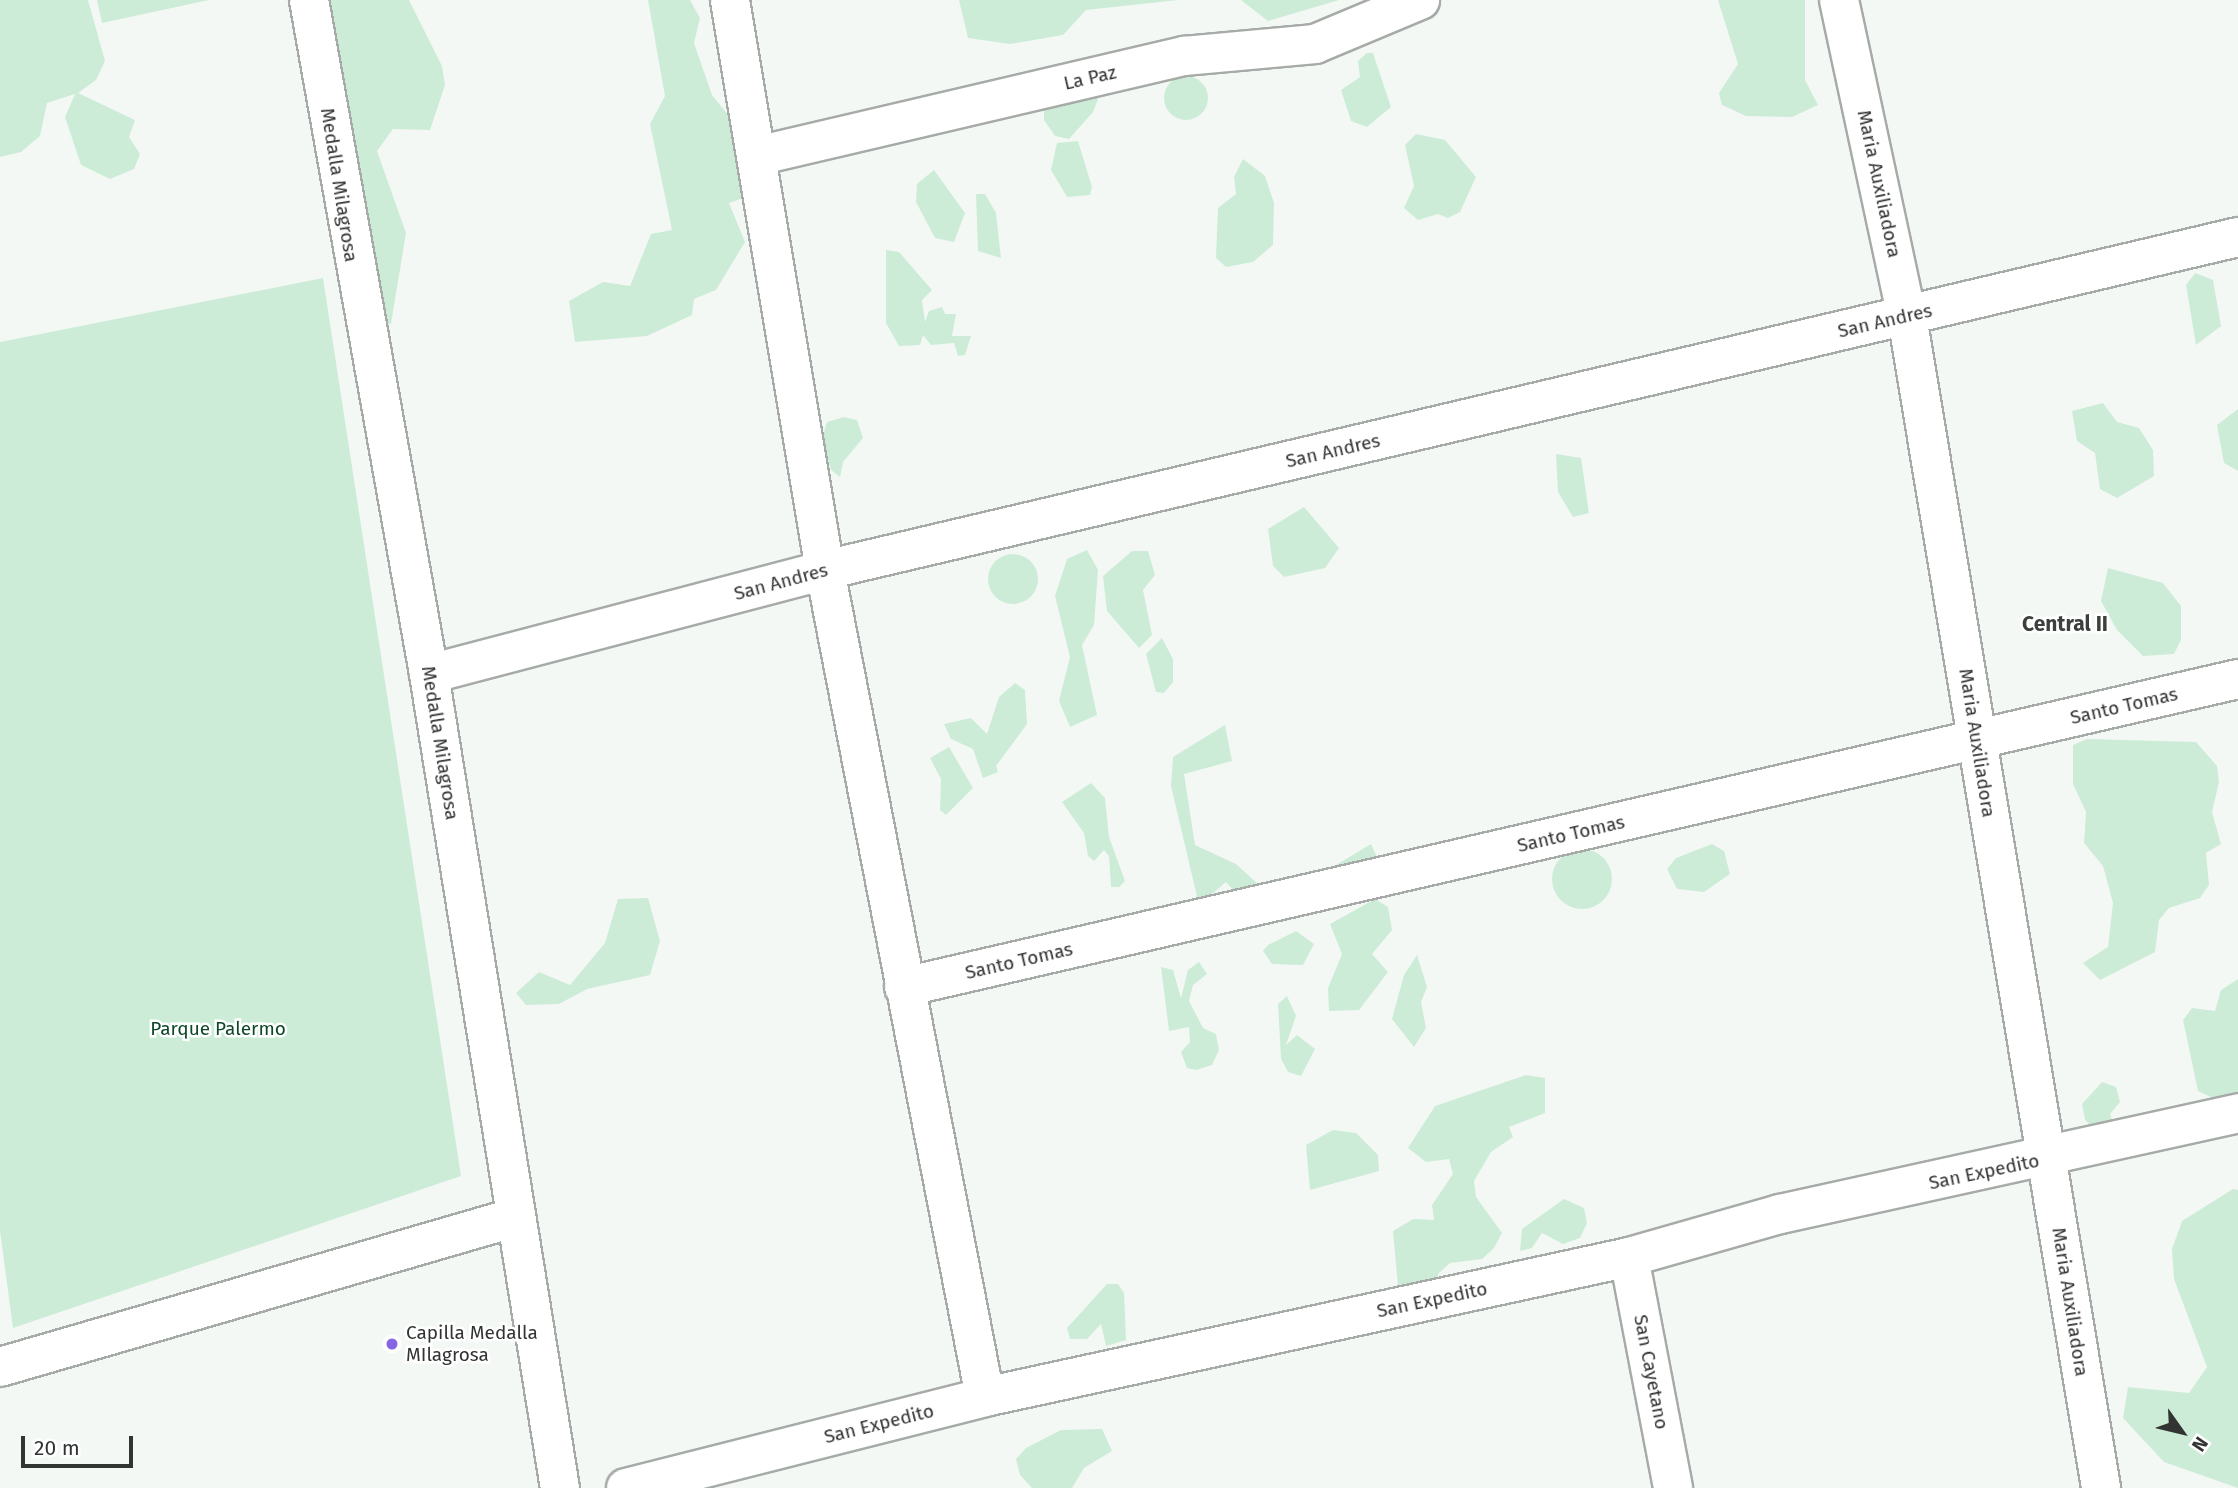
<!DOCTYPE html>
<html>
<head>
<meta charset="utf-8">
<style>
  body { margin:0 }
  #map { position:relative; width:2238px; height:1488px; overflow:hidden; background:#f4f8f5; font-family:"Fira Sans",sans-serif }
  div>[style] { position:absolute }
  .green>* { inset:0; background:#ccecd7 }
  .round { border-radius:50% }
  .roads { filter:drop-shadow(2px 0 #a7aba8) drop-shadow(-2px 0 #a7aba8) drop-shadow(0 2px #a7aba8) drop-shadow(0 -2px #a7aba8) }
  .street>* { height:38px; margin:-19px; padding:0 19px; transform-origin:19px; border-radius:19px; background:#fff }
  .dots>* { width:19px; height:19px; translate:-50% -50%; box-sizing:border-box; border:4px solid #fff; border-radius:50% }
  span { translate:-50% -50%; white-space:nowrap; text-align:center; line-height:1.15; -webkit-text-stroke:5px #fff; paint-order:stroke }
  .street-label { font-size:19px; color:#323433 }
  .park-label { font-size:19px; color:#0d472a }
  .poi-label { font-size:19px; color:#323433 }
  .left { translate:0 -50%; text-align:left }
  .neighbourhood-label { font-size:21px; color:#3c403d; font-weight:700 }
  .north { position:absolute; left:2147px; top:1397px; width:70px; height:70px; -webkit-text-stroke:5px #fff; paint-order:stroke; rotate:124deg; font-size:19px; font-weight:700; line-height:28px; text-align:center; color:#323433 }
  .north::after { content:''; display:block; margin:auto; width:24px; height:32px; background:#323433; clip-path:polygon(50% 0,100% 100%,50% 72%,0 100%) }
  .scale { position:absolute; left:21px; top:1436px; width:112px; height:32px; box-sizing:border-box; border:4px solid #323433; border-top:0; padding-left:9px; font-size:21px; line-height:24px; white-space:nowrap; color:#323433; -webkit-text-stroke:5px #fff; paint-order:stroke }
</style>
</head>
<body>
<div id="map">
  <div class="green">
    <div style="clip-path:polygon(0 0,88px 0,105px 61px,96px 80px,78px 93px,135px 120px,129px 137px,140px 154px,134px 169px,110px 179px,81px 165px,65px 117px,75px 94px,47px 103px,40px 136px,21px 152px,0 157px)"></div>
    <div style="clip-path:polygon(97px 0,209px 0,102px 23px)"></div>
    <div style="clip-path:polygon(314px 0,409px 0,442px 66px,445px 85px,430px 130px,393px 129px,377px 151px,406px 233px,391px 324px,366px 326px,322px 184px)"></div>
    <div style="clip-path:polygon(648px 0,690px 0,700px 18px,694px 43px,712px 95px,746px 137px,754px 194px,729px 203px,745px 242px,716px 290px,694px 299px,692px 315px,647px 336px,575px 342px,569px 301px,603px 282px,630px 286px,651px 234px,672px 230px,650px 124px,665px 96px)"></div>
    <div style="clip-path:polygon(959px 0,1178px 0,1086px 10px,1063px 35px,1010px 44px,968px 38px)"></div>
    <div style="clip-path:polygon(1241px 0,1339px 0,1268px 21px)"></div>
    <div style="clip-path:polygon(1718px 0,1805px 0,1805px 80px,1818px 105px,1792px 117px,1746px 116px,1722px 105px,1719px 93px,1738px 64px)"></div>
    <div style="clip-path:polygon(1367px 53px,1373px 53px,1391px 107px,1367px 127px,1351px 121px,1341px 90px,1360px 77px,1358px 61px)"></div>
    <div class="round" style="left:1164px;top:76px;width:44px;height:44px"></div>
    <div style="clip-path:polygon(1087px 89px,1098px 99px,1093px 112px,1069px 139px,1055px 136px,1044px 120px,1044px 101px)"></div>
    <div style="clip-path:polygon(1416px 134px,1445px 140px,1476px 177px,1460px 212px,1448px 218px,1438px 214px,1418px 220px,1404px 208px,1414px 186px,1405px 145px)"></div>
    <div style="clip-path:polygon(1078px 141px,1092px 187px,1090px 195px,1067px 197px,1051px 170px,1057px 143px)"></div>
    <div style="clip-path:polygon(1243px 159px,1265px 176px,1274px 203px,1273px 245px,1253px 262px,1226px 267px,1216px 258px,1218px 208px,1236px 194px,1234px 177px)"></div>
    <div style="clip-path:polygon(934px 170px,965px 213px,954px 242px,935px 238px,916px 202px,917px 184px)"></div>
    <div style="clip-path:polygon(976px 194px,985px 194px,996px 213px,1001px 258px,978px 251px)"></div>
    <div style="clip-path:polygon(886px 250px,899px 252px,932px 290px,922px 300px,925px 322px,929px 311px,942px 307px,945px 314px,956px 314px,952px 336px,971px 336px,965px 355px,958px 356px,954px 343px,931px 345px,923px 335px,920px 345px,899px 346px,886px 323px)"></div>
    <div style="clip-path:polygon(2195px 273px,2213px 280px,2221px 326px,2196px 345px,2186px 285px)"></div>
    <div style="clip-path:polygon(323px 278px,461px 1176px,13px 1328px,0 1231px,0 342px)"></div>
    <div style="clip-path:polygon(2103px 403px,2117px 422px,2139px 428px,2153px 450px,2154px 476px,2117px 498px,2100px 489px,2095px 453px,2077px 441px,2072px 411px)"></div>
    <div style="clip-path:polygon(2238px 409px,2238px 471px,2224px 463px,2217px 425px)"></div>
    <div style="clip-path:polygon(844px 417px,857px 420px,863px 438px,843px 462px,840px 477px,831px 470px,822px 439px,827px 422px)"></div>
    <div style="clip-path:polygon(1556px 454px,1581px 458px,1589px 513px,1573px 517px,1558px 492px)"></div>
    <div style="clip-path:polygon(1304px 507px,1339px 548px,1325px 568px,1284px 577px,1273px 566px,1268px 529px)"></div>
    <div style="clip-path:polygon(1087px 550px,1098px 570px,1094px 625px,1082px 645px,1097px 715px,1070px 727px,1059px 701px,1070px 657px,1055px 596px,1067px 559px)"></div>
    <div style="clip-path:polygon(1132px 551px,1148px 551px,1155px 575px,1143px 590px,1152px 635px,1139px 648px,1107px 611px,1103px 576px)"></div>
    <div class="round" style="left:988px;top:554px;width:50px;height:50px"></div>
    <div style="clip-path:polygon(2108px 568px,2163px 583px,2181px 606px,2181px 640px,2174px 654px,2143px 656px,2117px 630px,2101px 601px)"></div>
    <div style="clip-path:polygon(1162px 638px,1173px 659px,1173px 682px,1164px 693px,1156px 692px,1146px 654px)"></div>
    <div style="clip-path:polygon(1015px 683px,1025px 690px,1027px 724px,996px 766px,998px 772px,983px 778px,973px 749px,951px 739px,944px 724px,971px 718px,987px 734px,999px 697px)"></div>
    <div style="clip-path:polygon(1225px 725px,1232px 761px,1184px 774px,1195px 845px,1236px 864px,1258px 884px,1241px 899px,1226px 882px,1199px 905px,1171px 786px,1173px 757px)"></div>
    <div style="clip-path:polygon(2087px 739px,2196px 742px,2217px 766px,2219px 782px,2212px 812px,2221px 844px,2206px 853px,2209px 885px,2200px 898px,2169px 908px,2159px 920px,2155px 952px,2100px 980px,2083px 963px,2108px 947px,2113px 903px,2103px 866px,2084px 843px,2086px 812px,2073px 784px,2073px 745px)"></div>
    <div style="clip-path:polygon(949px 747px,973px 788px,946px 815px,940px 810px,941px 779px,930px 758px)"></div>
    <div style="clip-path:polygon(1091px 783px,1105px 798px,1109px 837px,1125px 881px,1119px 887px,1111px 887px,1109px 856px,1104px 850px,1094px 861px,1088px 856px,1084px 833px,1062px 802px)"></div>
    <div style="clip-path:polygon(1371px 844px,1381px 866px,1340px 879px,1336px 865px)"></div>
    <div style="clip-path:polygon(1712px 844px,1724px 851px,1730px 874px,1704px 892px,1677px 889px,1667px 869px,1676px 858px)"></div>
    <div class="round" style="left:1552px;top:849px;width:60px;height:60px"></div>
    <div style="clip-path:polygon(648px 898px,660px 941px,650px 975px,587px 989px,559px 1004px,526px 1005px,516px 993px,539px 972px,570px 985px,605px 943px,618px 899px)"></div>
    <div style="clip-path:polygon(1375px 899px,1388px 907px,1392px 930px,1372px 954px,1388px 972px,1359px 1010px,1329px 1011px,1328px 988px,1342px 954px,1330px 924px)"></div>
    <div style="clip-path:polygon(1296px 931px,1314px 944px,1303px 965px,1272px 964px,1263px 951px,1268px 945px)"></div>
    <div style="clip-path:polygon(1417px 955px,1427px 987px,1421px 1002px,1426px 1028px,1414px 1047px,1392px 1019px,1404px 975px)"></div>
    <div style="clip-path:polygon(1199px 962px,1207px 974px,1193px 985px,1189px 1001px,1203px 1028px,1216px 1034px,1219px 1050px,1212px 1065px,1196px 1070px,1187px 1068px,1181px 1052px,1190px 1042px,1189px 1027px,1169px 1031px,1161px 967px,1173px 970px,1181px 998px,1188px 970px)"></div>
    <div style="clip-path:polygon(2238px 979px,2238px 1100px,2226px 1104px,2198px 1091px,2183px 1020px,2192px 1008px,2215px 1011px,2221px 990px)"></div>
    <div style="clip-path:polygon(1287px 996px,1296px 1016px,1286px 1045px,1297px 1035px,1315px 1049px,1301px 1076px,1288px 1072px,1281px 1059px,1278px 1004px)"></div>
    <div style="clip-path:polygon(1526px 1075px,1545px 1078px,1545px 1113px,1509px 1127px,1513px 1137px,1491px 1152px,1474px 1181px,1476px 1197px,1502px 1233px,1494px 1248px,1482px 1259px,1450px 1263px,1438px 1274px,1438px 1291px,1400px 1309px,1393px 1231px,1413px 1219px,1434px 1220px,1432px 1205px,1453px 1174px,1449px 1159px,1426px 1162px,1408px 1148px,1435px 1106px)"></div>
    <div style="clip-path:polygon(2102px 1082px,2116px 1087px,2120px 1102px,2110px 1114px,2115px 1128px,2100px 1134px,2085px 1120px,2082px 1104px)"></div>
    <div style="clip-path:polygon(1333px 1130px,1356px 1133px,1378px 1155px,1379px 1171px,1310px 1190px,1306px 1145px)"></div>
    <div style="clip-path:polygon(2233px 1189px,2238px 1190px,2238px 1488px,2164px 1462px,2123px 1418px,2128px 1387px,2189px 1393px,2207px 1367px,2174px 1279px,2172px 1249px,2182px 1221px)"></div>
    <div style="clip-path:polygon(1564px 1199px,1584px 1208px,1587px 1223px,1580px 1238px,1563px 1244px,1542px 1233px,1532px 1248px,1520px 1251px,1522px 1229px)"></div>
    <div style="clip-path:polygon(1107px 1284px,1118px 1284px,1124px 1293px,1126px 1340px,1106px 1346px,1101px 1324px,1087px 1339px,1070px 1339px,1067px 1328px)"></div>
    <div style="clip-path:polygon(1102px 1429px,1112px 1451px,1084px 1468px,1072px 1488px,1032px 1488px,1020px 1475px,1016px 1459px,1026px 1448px,1061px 1430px)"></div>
  </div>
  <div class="roads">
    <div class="street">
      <div style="left:309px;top:0;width:685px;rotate:79.9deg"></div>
      <div style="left:429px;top:674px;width:824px;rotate:80.86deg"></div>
      <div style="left:730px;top:0;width:578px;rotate:80.54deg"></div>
      <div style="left:825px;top:570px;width:842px;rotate:79.05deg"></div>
      <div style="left:1839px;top:0;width:323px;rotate:77.9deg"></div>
      <div style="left:1907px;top:316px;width:1188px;rotate:80.6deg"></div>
      <div style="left:757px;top:156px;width:439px;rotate:-13.2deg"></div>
      <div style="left:1184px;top:56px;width:132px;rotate:-5.2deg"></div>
      <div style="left:1315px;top:44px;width:114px;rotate:-22.7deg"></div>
      <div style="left:429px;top:674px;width:409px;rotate:-14.7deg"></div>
      <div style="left:825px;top:570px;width:1452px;rotate:-13.26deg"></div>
      <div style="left:904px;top:987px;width:1369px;rotate:-13deg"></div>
      <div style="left:1629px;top:1257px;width:235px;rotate:79.2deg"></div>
      <div style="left:0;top:1367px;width:534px;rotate:-16.2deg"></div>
      <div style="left:626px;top:1488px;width:370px;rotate:-14.2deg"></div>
      <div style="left:985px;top:1397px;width:659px;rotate:-12.26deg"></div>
      <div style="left:1629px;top:1257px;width:157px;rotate:-15.9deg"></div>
      <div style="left:1780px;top:1214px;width:469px;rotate:-12.4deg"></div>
    </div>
  </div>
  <div class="dots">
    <div style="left:392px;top:1344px;background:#8565e1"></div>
  </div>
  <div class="street-label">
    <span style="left:1090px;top:78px;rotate:-13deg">La Paz</span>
    <span style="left:1879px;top:184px;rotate:78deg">Maria Auxiliadora</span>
    <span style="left:339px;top:185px;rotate:81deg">Medalla Milagrosa</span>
    <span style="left:1885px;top:321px;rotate:-13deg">San Andres</span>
    <span style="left:1333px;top:451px;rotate:-13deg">San Andres</span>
    <span style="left:781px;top:582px;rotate:-15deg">San Andres</span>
    <span style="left:2124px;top:706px;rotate:-13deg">Santo Tomas</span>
    <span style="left:440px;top:743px;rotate:81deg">Medalla Milagrosa</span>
    <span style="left:1977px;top:743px;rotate:81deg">Maria Auxiliadora</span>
    <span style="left:1571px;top:834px;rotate:-13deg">Santo Tomas</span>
    <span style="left:1019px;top:961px;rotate:-13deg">Santo Tomas</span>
    <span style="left:1984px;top:1172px;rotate:-12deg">San Expedito</span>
    <span style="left:1432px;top:1300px;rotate:-12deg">San Expedito</span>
    <span style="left:2070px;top:1302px;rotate:81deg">Maria Auxiliadora</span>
    <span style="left:1651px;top:1372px;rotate:79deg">San Cayetano</span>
    <span style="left:879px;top:1424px;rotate:-14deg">San Expedito</span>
  </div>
  <div class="park-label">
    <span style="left:218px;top:1029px">Parque Palermo</span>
  </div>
  <div class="poi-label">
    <span class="left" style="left:406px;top:1344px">Capilla Medalla<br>MIlagrosa</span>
  </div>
  <div class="neighbourhood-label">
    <span style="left:2065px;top:624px">Central II</span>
  </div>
  <div class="north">N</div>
  <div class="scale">20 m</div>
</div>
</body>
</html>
